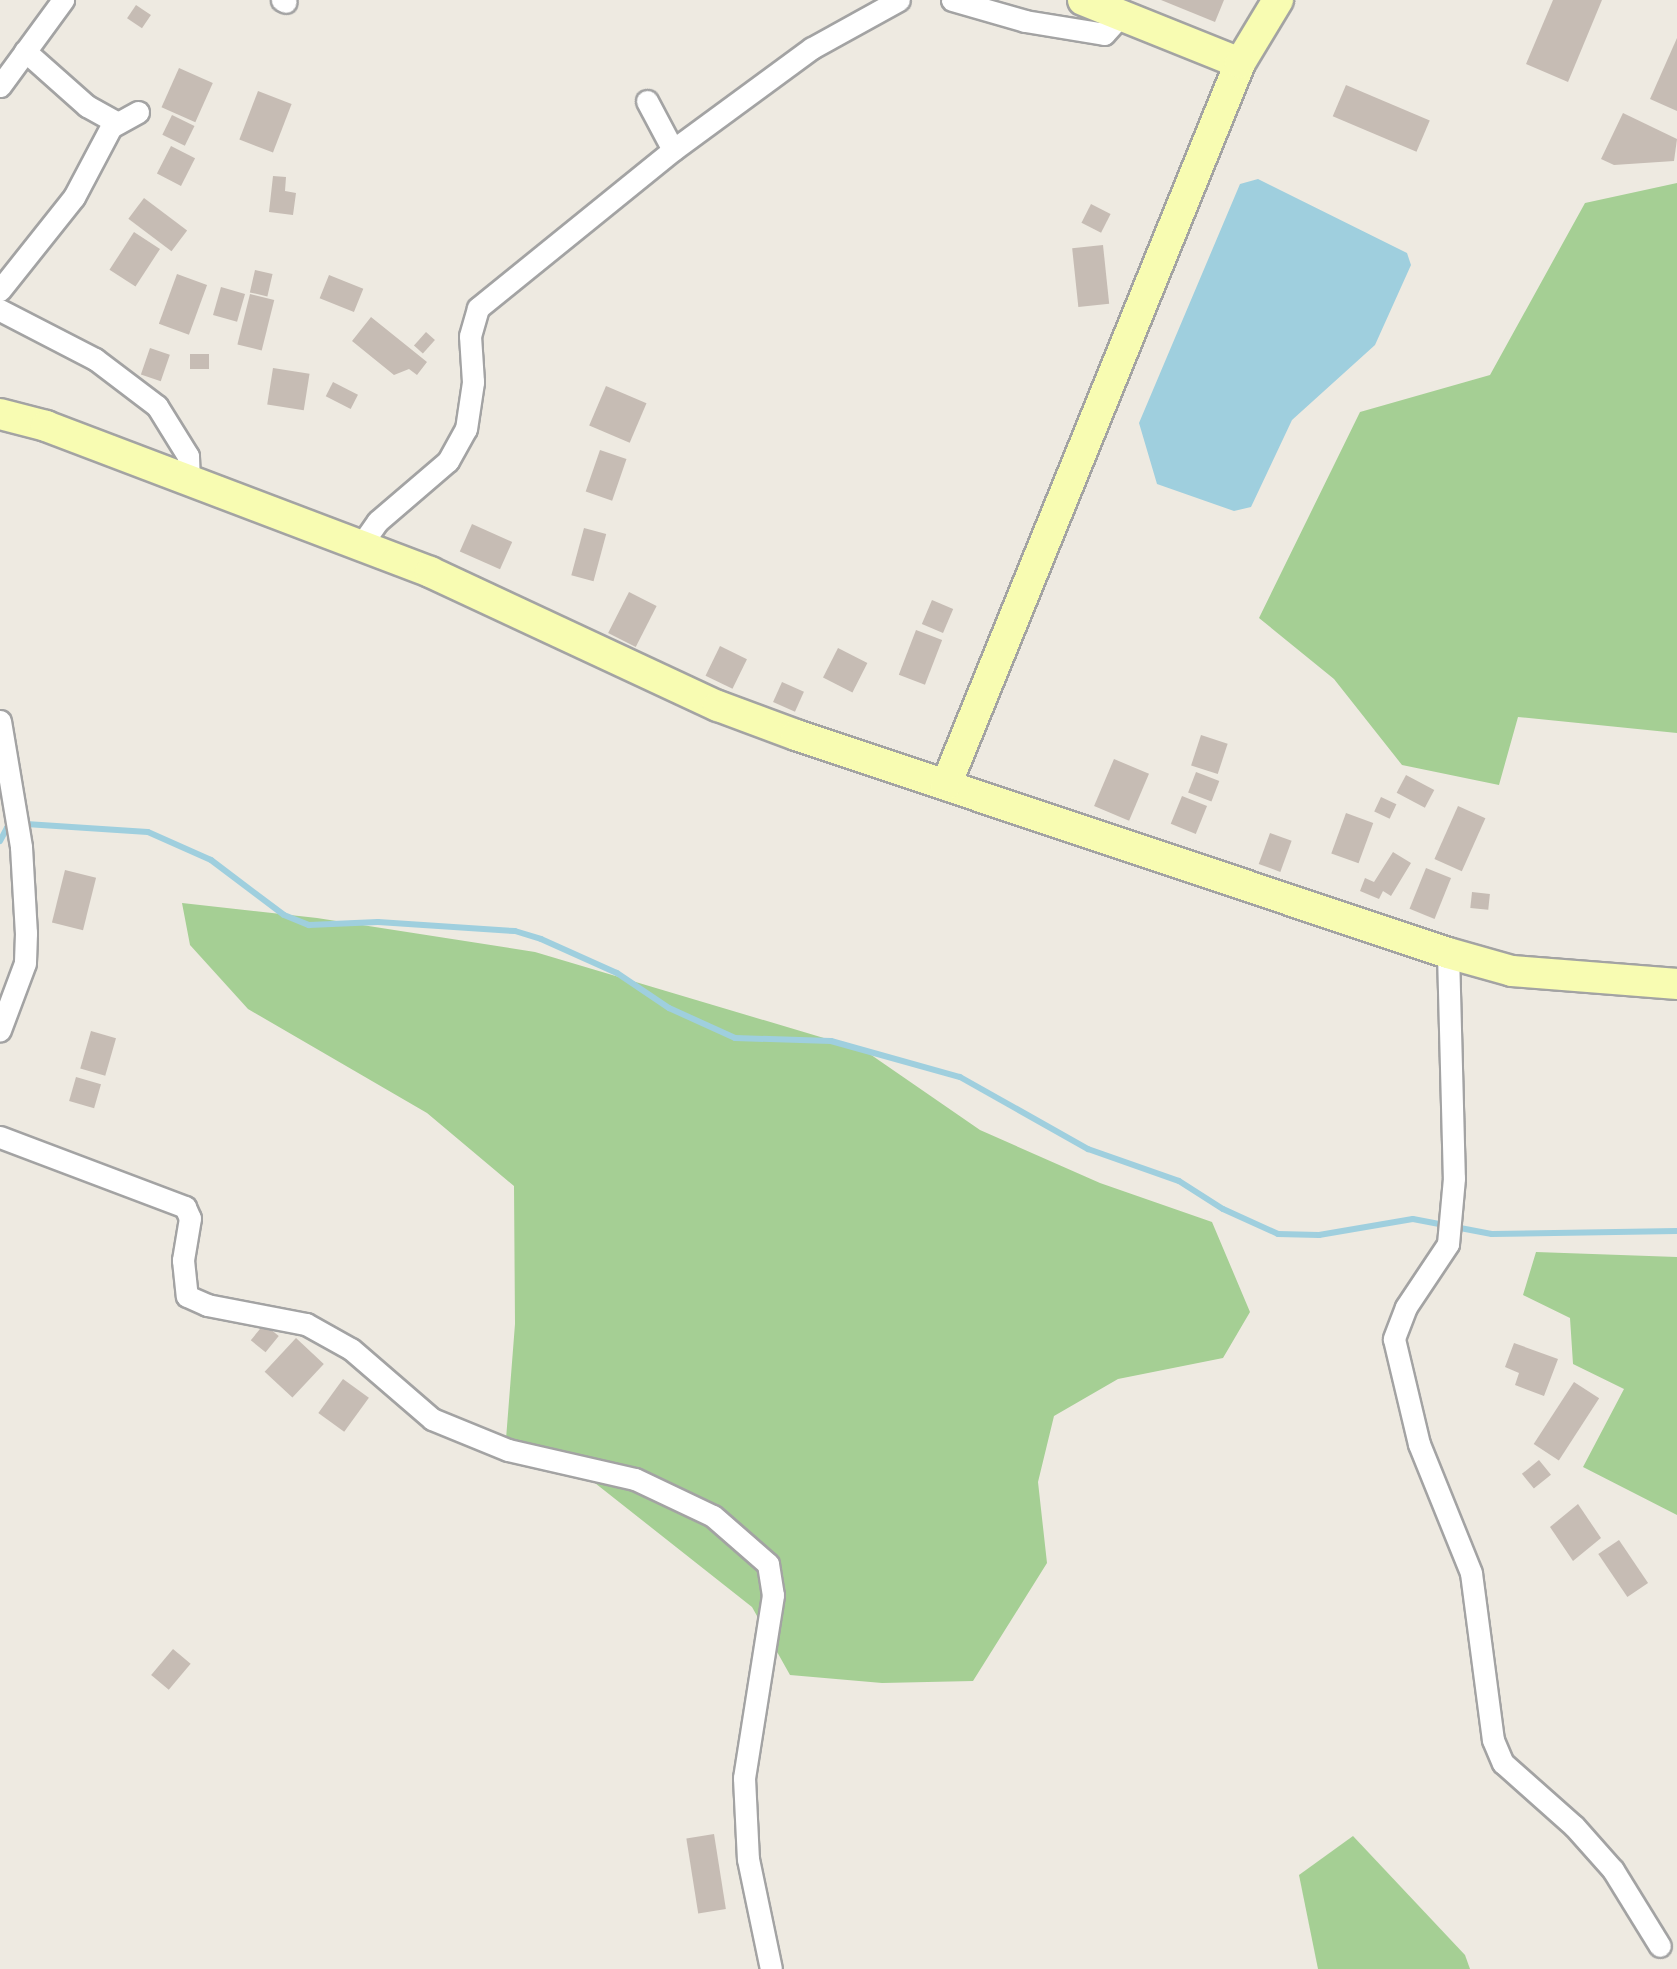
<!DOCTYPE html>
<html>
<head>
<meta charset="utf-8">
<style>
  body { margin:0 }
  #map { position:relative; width:1677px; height:1969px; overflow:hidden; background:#eeeae1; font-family:"Work Sans",sans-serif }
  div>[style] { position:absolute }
  .forest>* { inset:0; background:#a5cf94 }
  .water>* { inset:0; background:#9fcfde }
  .stream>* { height:6px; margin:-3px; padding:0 3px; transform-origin:3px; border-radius:3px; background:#9fcfde }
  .building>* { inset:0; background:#c6bcb4; transform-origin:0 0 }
  .roads { filter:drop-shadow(2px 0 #a3a3a3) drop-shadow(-2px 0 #a3a3a3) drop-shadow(0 2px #a3a3a3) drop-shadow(0 -2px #a3a3a3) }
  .street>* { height:21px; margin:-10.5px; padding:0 10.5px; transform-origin:10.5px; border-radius:10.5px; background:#fff }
  .secondary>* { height:30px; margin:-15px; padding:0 15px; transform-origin:15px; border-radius:15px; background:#f8fcb2 }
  span { translate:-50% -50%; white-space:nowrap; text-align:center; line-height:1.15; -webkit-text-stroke:5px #fff; paint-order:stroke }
</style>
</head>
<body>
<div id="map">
  <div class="forest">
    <div style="clip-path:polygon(1677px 183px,1677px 733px,1518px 717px,1499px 785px,1402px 765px,1334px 679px,1259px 618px,1360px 412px,1490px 375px,1585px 203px)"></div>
    <div style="clip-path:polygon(182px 903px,317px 918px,535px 952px,864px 1050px,980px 1130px,1100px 1183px,1212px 1222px,1250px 1312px,1223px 1358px,1118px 1379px,1054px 1416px,1038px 1482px,1047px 1563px,973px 1681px,882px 1683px,790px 1675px,752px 1607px,581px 1472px,506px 1439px,515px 1324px,514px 1186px,427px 1113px,248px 1009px,190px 945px)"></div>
    <div style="clip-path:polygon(1536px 1252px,1677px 1257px,1677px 1515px,1583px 1467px,1624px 1389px,1573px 1364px,1570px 1318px,1523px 1295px)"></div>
    <div style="clip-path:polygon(1353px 1836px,1465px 1955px,1470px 1969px,1318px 1969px,1299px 1875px)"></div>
  </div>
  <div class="water">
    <div style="clip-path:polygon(1258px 179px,1407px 253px,1411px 265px,1375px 345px,1292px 420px,1251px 507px,1234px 511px,1157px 484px,1139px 423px,1240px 184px)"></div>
  </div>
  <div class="stream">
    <div style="left:0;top:841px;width:15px;rotate:-62deg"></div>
    <div style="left:7px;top:828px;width:19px;rotate:-12deg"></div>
    <div style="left:26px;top:824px;width:122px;rotate:3.8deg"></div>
    <div style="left:148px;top:832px;width:69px;rotate:24deg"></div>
    <div style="left:211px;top:860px;width:91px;rotate:37deg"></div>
    <div style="left:284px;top:915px;width:27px;rotate:22deg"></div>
    <div style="left:309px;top:925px;width:69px;rotate:-2.5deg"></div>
    <div style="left:378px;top:922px;width:137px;rotate:3.8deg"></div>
    <div style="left:515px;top:931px;width:27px;rotate:17deg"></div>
    <div style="left:541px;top:939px;width:83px;rotate:24.1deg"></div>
    <div style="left:617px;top:973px;width:63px;rotate:33.9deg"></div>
    <div style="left:669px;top:1008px;width:72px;rotate:24.4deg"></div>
    <div style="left:735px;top:1038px;width:96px;rotate:1.8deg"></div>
    <div style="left:831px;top:1041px;width:134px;rotate:15.6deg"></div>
    <div style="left:960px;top:1077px;width:147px;rotate:29.4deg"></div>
    <div style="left:1088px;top:1149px;width:96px;rotate:19.4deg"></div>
    <div style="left:1179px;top:1181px;width:52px;rotate:32.5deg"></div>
    <div style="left:1223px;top:1209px;width:60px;rotate:24.4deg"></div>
    <div style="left:1278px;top:1234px;width:41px;rotate:1.4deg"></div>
    <div style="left:1319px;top:1235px;width:95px;rotate:-9.7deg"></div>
    <div style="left:1413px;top:1219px;width:80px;rotate:10.8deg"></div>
    <div style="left:1492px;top:1234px;width:185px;rotate:-0.9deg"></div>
  </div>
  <div class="building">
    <div style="clip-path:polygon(1161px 0,1224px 0,1215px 22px)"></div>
    <div style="clip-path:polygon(1553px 0,1602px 0,1568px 82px,1526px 64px)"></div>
    <div style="left:136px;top:5px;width:18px;height:16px;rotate:34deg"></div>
    <div style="clip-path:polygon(1677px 38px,1677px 111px,1650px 99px)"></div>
    <div style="left:179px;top:68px;width:37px;height:43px;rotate:24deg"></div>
    <div style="left:1346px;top:85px;width:91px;height:34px;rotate:23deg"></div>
    <div style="left:258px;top:91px;width:36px;height:52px;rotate:21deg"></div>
    <div style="clip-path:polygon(1623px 113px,1677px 139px,1674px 161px,1614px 165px,1601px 159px)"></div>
    <div style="left:172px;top:115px;width:25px;height:22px;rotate:26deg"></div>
    <div style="left:171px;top:146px;width:27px;height:31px;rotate:27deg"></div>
    <div style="clip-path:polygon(273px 176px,286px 177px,285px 191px,296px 193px,293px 215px,269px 212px)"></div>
    <div style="left:144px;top:198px;width:54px;height:26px;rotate:37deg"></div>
    <div style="left:1091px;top:204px;width:22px;height:21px;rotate:27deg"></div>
    <div style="left:134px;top:232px;width:31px;height:45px;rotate:33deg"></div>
    <div style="left:1103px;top:245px;width:59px;height:31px;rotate:84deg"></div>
    <div style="left:255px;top:270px;width:18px;height:23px;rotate:13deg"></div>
    <div style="left:177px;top:274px;width:32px;height:53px;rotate:20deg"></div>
    <div style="left:329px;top:275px;width:37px;height:25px;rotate:22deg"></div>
    <div style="left:221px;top:287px;width:25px;height:29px;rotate:16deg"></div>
    <div style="left:250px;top:294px;width:25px;height:52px;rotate:14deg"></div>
    <div style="clip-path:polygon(371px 317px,427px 362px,417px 375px,409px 369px,394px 375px,352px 341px)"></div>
    <div style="left:426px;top:332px;width:12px;height:18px;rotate:42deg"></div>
    <div style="left:150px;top:348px;width:21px;height:28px;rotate:19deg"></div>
    <div style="left:190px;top:354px;width:19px;height:15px"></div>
    <div style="left:273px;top:368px;width:37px;height:37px;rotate:9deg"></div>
    <div style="left:333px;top:382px;width:28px;height:16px;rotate:27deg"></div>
    <div style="left:606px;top:386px;width:44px;height:43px;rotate:23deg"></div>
    <div style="left:600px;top:450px;width:28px;height:44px;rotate:19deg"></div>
    <div style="left:472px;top:524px;width:44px;height:30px;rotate:24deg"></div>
    <div style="left:584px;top:528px;width:23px;height:49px;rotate:15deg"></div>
    <div style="left:629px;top:592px;width:31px;height:46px;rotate:27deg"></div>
    <div style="left:932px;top:600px;width:23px;height:26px;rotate:23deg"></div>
    <div style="left:916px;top:630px;width:28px;height:48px;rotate:21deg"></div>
    <div style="left:720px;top:646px;width:30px;height:33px;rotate:26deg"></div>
    <div style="left:838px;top:648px;width:33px;height:33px;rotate:27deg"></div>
    <div style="left:782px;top:682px;width:24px;height:22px;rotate:24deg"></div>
    <div style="left:1201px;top:735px;width:28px;height:32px;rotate:18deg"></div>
    <div style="left:1114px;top:759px;width:38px;height:51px;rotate:23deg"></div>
    <div style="left:1196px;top:772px;width:25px;height:22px;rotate:21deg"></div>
    <div style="left:1406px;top:775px;width:32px;height:20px;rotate:28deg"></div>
    <div style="left:1182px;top:796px;width:27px;height:30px;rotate:22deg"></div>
    <div style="left:1381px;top:797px;width:17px;height:16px;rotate:25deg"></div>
    <div style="left:1458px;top:806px;width:30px;height:58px;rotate:24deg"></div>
    <div style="left:1346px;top:813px;width:29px;height:43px;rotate:20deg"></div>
    <div style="left:1270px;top:833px;width:23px;height:33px;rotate:20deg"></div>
    <div style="clip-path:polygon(1393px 852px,1411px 863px,1391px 896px,1383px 891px,1379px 899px,1360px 891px,1365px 878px,1374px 882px)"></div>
    <div style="left:1426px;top:868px;width:27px;height:44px;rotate:22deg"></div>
    <div style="left:65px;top:870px;width:32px;height:54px;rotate:14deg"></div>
    <div style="left:1472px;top:892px;width:18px;height:16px;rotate:6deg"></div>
    <div style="left:91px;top:1031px;width:26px;height:39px;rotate:16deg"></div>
    <div style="left:76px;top:1077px;width:26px;height:25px;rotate:16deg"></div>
    <div style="left:264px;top:1324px;width:19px;height:21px;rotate:39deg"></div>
    <div style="left:296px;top:1338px;width:38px;height:46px;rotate:43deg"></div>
    <div style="clip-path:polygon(1514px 1343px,1558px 1359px,1544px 1396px,1515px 1385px,1519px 1373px,1505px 1367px)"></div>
    <div style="left:343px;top:1379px;width:32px;height:42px;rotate:36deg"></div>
    <div style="left:1574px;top:1382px;width:30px;height:74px;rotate:33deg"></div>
    <div style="left:1539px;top:1460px;width:19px;height:22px;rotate:51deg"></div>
    <div style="clip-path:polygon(1578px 1504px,1601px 1538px,1573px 1561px,1550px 1527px)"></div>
    <div style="left:1619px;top:1540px;width:52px;height:25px;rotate:56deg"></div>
    <div style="left:173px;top:1649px;width:23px;height:34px;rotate:40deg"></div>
    <div style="left:714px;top:1834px;width:76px;height:28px;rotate:81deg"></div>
  </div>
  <div class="roads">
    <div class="street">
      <div style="left:282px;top:0;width:4px;rotate:27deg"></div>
      <div style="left:952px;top:0;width:76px;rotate:16deg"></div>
      <div style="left:1025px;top:21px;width:80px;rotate:9.3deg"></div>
      <div style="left:1104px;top:34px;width:24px;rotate:-48deg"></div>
      <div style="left:25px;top:51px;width:83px;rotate:41.6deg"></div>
      <div style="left:87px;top:106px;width:33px;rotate:29deg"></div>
      <div style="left:0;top:86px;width:107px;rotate:-53.8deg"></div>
      <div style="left:647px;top:101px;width:55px;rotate:62deg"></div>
      <div style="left:0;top:290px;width:119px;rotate:-51.5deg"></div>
      <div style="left:74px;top:197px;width:79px;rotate:-62.1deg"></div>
      <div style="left:111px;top:127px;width:31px;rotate:-29deg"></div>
      <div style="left:0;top:310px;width:107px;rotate:27.3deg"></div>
      <div style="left:95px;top:359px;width:78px;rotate:37.2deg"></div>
      <div style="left:157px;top:406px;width:59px;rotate:58.2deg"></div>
      <div style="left:188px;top:456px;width:25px;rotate:88deg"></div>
      <div style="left:361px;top:545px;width:29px;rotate:-55deg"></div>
      <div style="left:378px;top:521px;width:92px;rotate:-40.6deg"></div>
      <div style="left:448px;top:461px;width:37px;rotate:-61deg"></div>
      <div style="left:466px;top:429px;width:48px;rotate:-81.5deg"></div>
      <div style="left:473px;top:382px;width:46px;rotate:-93.7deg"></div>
      <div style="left:470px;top:336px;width:29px;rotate:-74deg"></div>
      <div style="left:478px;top:308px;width:251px;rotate:-39deg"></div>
      <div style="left:673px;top:150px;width:172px;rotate:-36.3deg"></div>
      <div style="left:812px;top:48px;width:99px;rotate:-28.9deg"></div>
      <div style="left:0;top:721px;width:128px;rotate:80.5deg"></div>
      <div style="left:21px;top:847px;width:86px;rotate:86.7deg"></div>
      <div style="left:26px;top:933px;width:30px;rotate:92deg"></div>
      <div style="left:25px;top:963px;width:72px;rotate:110.5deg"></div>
      <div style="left:1448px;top:953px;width:225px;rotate:88.5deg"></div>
      <div style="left:1454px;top:1178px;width:66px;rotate:95.2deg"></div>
      <div style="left:1448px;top:1244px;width:76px;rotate:123.7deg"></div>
      <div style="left:1406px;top:1307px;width:34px;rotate:111deg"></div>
      <div style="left:1394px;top:1339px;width:108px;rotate:76.6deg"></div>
      <div style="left:1419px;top:1444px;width:139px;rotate:68deg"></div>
      <div style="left:1471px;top:1573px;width:168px;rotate:82.5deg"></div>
      <div style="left:1493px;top:1740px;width:25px;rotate:67deg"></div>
      <div style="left:1503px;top:1763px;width:95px;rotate:41.6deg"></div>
      <div style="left:1574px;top:1826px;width:59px;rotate:48.4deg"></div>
      <div style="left:1613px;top:1870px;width:89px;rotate:58.3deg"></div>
      <div style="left:0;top:1137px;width:198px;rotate:20.7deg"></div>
      <div style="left:185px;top:1207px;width:12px;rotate:66deg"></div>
      <div style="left:190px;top:1218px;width:43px;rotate:99.5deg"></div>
      <div style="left:183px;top:1260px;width:36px;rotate:84deg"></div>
      <div style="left:187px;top:1296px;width:22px;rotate:24deg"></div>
      <div style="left:207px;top:1305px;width:101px;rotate:10.9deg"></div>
      <div style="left:306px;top:1324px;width:51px;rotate:29.1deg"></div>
      <div style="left:351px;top:1349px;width:107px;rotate:40.8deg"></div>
      <div style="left:432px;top:1419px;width:82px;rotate:22.2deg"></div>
      <div style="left:508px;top:1450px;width:130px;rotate:12.9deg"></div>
      <div style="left:635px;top:1479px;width:86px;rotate:25.4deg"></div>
      <div style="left:713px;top:1516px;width:73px;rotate:41.1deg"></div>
      <div style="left:768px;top:1564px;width:31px;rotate:81deg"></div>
      <div style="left:773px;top:1595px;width:185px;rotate:99deg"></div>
      <div style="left:744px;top:1778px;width:81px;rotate:87.2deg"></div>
      <div style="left:748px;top:1859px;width:112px;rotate:78.2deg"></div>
    </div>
    <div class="secondary">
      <div style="left:1083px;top:0;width:169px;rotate:21.9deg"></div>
      <div style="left:0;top:414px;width:48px;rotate:14.6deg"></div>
      <div style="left:46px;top:426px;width:411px;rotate:20.8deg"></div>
      <div style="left:430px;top:572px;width:318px;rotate:25deg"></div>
      <div style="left:718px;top:706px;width:83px;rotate:20.4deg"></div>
      <div style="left:796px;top:735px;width:687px;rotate:18.49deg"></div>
      <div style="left:1448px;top:953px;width:66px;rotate:15.7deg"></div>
      <div style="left:1512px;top:971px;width:166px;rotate:4.5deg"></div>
      <div style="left:946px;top:785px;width:780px;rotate:-67.84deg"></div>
      <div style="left:1240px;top:63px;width:74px;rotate:-58.9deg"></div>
    </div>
  </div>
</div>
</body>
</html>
